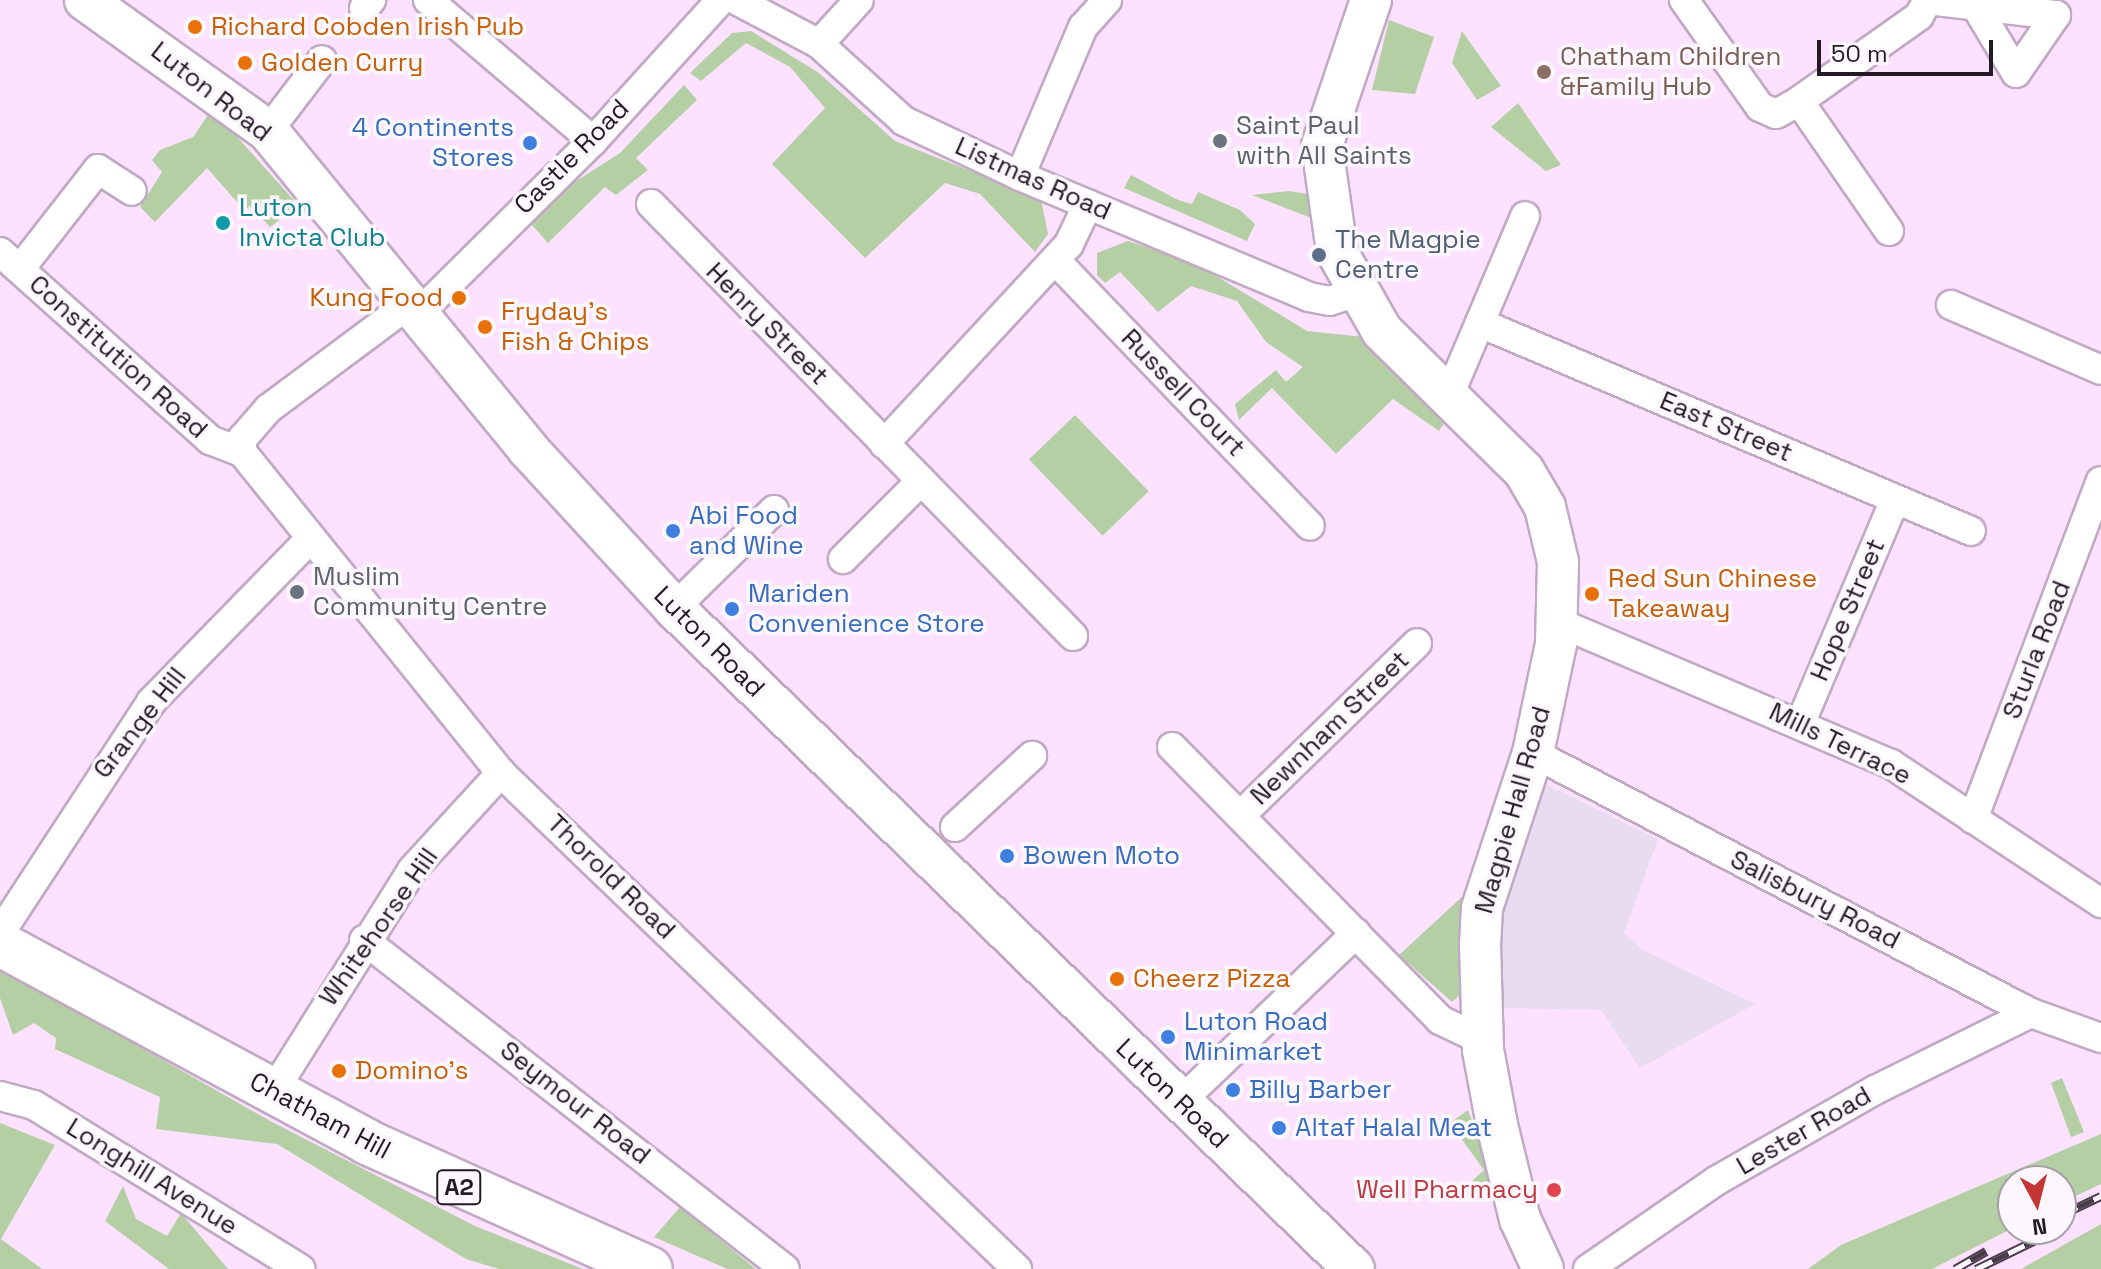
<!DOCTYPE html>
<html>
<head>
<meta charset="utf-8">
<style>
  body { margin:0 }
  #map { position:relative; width:2101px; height:1269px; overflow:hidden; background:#fce2ff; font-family:"Space Grotesk",sans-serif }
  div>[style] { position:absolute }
  .education>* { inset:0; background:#eadcf0 }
  .green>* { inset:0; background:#b4cfa4; transform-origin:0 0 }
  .roads { filter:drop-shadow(2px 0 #c1a9c4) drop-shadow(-2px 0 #c1a9c4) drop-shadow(0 2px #c1a9c4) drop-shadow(0 -2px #c1a9c4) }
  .street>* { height:28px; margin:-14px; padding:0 14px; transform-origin:14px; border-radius:14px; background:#fff }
  .secondary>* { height:40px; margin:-20px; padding:0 20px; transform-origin:20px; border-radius:20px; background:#fff }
  .primary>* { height:44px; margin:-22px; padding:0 22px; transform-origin:22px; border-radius:22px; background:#fff }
  .rail>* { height:9px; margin-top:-4.5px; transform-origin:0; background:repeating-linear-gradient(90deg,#fcf7fd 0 18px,#483c4a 0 36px); box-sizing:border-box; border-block:2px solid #483c4a }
  .dots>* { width:22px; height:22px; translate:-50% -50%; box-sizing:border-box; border:4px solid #fcf7fd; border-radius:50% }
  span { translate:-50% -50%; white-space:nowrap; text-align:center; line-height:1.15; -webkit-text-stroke:7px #fcf7fd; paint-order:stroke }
  .shield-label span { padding:2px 6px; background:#fcf7fd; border:2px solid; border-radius:6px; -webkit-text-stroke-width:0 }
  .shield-label { font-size:24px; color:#231a24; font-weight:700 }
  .food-label { font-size:26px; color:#c56008 }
  .left { translate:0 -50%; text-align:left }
  .right { translate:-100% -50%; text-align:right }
  .education-label { font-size:26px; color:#785e54 }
  .street-label { font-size:26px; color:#231a24 }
  .worship-label { font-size:26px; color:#5b616d }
  .shop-label { font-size:26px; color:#366cbe }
  .culture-label { font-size:26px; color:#0d838f }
  .service-label { font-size:26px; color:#4e5e75 }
  .health-label { font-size:26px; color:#be3a42 }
  .north { position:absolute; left:1997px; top:1165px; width:80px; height:80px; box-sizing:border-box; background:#fcf7fd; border:2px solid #a59fa6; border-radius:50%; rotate:173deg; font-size:22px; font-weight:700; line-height:32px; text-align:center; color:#231a24 }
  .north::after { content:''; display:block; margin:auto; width:28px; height:36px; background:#c43633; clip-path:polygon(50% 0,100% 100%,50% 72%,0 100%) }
  .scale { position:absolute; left:1817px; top:40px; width:176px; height:36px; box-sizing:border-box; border:4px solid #231a24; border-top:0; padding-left:10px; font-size:24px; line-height:28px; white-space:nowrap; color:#231a24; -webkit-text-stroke:6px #fcf7fd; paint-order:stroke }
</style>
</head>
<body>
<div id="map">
  <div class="education">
    <div style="clip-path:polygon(1541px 782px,1658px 839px,1624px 933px,1643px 950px,1755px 1004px,1640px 1068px,1601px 1010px,1503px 1008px,1500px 910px)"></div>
  </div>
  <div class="green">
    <div style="clip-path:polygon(1389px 20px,1434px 37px,1415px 94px,1372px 90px)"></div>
    <div style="clip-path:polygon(751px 31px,819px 73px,895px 141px,1041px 199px,1048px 234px,1035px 252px,980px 194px,945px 183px,865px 258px,772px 164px,825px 108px,790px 67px,746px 43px,701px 81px,690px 73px,732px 33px)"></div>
    <div style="clip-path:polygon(1462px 31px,1501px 86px,1477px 100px,1452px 63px)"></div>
    <div style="clip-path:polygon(684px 85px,697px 100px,636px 158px,648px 170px,616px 195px,605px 187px,548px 243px,523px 215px,620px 153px)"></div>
    <div style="clip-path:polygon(1518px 103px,1561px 165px,1546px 171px,1491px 127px)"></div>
    <div style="clip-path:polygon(212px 109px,299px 206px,270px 227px,250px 206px,244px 210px,207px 168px,155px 222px,140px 207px,162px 172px,152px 160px,160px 150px,193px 137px)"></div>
    <div style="clip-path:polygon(1131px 175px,1178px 200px,1192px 204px,1198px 192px,1240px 210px,1255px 224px,1247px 241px,1124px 188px)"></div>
    <div style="clip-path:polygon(1289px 191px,1308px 194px,1314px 219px,1252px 195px)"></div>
    <div style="clip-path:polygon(1128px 241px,1193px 262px,1307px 331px,1373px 338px,1451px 413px,1439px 431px,1393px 399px,1336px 454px,1272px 388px,1239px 420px,1235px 404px,1276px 370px,1286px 382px,1303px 367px,1266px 342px,1237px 301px,1191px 286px,1158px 312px,1120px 272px,1105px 283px,1097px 275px,1097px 253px)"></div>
    <div style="left:1075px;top:415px;width:106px;height:64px;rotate:46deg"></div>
    <div style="clip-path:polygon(1464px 895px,1462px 993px,1452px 1002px,1399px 955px)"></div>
    <div style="clip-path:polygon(0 967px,272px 1122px,475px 1226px,583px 1269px,499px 1269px,466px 1259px,277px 1144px,156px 1129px,160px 1097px,55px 1049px,56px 1038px,34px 1023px,13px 1035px,0 998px)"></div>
    <div style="clip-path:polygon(2062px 1078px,2084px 1132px,2071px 1137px,2051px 1083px)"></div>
    <div style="clip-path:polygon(1468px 1110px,1488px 1162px,1495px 1195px,1488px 1198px,1472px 1181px,1484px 1170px,1450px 1123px)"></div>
    <div style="clip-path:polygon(0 1123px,55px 1145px,1px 1239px,42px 1269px,0 1269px)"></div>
    <div style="clip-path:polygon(2101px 1134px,2101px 1184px,2061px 1203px,2061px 1181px,2013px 1181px,2013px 1228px,1932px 1269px,1808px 1269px,1841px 1245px)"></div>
    <div style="clip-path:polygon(123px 1186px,136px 1219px,167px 1236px,181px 1213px,228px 1269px,169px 1269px,105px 1221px)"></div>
    <div style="clip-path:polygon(680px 1207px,756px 1269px,727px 1269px,654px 1237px)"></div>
    <div style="clip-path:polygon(2101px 1224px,2101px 1269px,2021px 1269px)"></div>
  </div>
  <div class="roads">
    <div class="street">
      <div style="left:428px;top:0;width:217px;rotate:40.5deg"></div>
      <div style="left:736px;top:0;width:94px;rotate:27.9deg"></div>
      <div style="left:819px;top:44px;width:115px;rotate:42.2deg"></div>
      <div style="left:904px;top:121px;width:128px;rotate:25.4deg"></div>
      <div style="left:1020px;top:176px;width:313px;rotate:22.7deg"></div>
      <div style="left:1309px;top:297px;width:21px;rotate:11deg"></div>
      <div style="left:1330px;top:301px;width:28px;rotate:-19deg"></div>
      <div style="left:1684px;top:0;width:131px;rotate:54.6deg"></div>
      <div style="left:1760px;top:107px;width:17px;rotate:24deg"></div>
      <div style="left:1776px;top:114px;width:26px;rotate:-29deg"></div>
      <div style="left:364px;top:8px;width:11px;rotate:-49deg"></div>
      <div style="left:819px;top:44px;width:59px;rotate:-47.7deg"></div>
      <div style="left:268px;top:131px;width:89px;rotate:-52.7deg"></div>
      <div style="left:1020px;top:176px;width:162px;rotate:-67.1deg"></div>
      <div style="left:1083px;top:27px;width:36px;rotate:-48deg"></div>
      <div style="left:651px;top:204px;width:604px;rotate:45.67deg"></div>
      <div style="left:1889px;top:231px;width:158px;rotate:-124.7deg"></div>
      <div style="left:1799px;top:101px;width:147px;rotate:-35.3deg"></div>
      <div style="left:1919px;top:16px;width:18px;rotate:-61deg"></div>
      <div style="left:1928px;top:0;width:129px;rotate:6.7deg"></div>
      <div style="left:2056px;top:15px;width:70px;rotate:124.6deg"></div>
      <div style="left:2016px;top:73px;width:76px;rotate:-121deg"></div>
      <div style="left:0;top:252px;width:282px;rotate:41.8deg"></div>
      <div style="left:210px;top:440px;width:34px;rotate:21deg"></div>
      <div style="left:1055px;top:260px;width:368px;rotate:46.2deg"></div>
      <div style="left:20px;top:269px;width:127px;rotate:-52deg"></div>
      <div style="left:98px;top:169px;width:40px;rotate:32.9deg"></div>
      <div style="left:1951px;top:305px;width:163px;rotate:23.4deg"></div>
      <div style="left:420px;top:312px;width:243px;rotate:-44.7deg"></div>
      <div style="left:593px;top:141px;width:190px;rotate:-47.8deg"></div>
      <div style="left:1480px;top:323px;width:533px;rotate:22.96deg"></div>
      <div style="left:1450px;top:393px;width:192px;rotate:-67deg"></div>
      <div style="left:884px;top:444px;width:272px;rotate:-47.2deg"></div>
      <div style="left:1069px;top:244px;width:44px;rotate:-64.6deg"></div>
      <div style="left:242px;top:452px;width:412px;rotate:51.1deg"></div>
      <div style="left:501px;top:773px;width:716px;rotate:43.87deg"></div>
      <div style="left:242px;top:452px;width:13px;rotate:-90deg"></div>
      <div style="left:242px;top:439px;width:40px;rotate:-49deg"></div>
      <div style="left:268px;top:409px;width:177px;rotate:-36.7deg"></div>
      <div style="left:843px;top:559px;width:107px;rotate:-45deg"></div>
      <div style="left:674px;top:608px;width:140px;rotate:-44.4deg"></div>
      <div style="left:1560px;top:623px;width:360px;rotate:23.1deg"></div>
      <div style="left:1891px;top:764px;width:252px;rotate:33.5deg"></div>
      <div style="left:1801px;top:722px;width:242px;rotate:-67.1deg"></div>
      <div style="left:1172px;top:747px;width:383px;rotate:45.5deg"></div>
      <div style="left:1440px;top:1020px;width:47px;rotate:25.5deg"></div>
      <div style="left:1533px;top:753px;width:562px;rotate:27.57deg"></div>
      <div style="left:2031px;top:1013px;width:74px;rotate:19.7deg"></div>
      <div style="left:1243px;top:813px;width:243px;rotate:-44.3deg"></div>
      <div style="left:1973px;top:819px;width:361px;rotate:-69.3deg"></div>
      <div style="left:955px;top:827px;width:105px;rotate:-42.7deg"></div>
      <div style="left:0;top:933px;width:276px;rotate:-56.8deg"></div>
      <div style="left:151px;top:702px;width:229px;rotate:-45.7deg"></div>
      <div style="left:364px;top:940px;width:534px;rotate:38.01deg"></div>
      <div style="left:273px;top:1092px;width:262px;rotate:-57.9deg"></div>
      <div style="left:412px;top:870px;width:132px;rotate:-47.5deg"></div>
      <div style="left:0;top:1096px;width:35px;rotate:15deg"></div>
      <div style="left:34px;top:1105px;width:313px;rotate:31.6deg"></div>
      <div style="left:1180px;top:1102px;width:244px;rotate:-43.8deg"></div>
      <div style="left:1588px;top:1269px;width:155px;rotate:-34.5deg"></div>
      <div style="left:1716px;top:1181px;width:183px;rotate:-29.8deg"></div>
      <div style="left:1875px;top:1090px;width:174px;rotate:-26.3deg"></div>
    </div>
    <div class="secondary">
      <div style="left:85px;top:0;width:225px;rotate:35.6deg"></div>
      <div style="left:268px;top:131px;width:411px;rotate:50.7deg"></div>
      <div style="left:528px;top:449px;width:216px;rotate:47.4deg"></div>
      <div style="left:674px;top:608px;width:948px;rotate:44.19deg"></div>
      <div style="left:1371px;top:0;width:154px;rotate:108.6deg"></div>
      <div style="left:1322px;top:146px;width:107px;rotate:81.9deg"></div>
      <div style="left:1337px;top:252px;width:91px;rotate:60.3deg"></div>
      <div style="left:1382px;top:331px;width:199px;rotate:44.6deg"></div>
      <div style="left:1524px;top:471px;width:42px;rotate:59.7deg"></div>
      <div style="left:1545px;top:507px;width:57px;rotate:76.7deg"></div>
      <div style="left:1558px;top:562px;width:82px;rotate:91.4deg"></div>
      <div style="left:1556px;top:644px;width:111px;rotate:101.9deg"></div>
      <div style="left:1533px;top:753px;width:163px;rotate:108.2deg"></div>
      <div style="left:1482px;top:908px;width:35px;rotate:93deg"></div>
      <div style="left:1480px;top:943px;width:107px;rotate:88.4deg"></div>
      <div style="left:1483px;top:1050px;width:76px;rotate:79.4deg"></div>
      <div style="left:1497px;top:1125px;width:97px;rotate:76.3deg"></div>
      <div style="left:1520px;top:1219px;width:55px;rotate:65.3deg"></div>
    </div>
    <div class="primary">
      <div style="left:0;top:944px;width:417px;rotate:28.3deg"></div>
      <div style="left:367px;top:1142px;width:310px;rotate:24.2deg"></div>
    </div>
  </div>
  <div class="rail">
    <div style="left:2061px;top:1215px;width:44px;rotate:-25.4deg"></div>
    <div style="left:1955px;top:1269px;width:36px;rotate:-30deg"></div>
    <div style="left:1976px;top:1269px;width:91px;rotate:-26deg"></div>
  </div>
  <div class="dots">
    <div style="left:195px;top:27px;background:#e8710a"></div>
    <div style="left:245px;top:63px;background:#e8710a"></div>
    <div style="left:1544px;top:72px;background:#8d6e63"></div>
    <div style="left:1220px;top:141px;background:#6b7280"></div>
    <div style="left:530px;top:143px;background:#3f7fe0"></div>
    <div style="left:223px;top:223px;background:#0f9aa8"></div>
    <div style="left:1319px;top:255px;background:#5c6f8a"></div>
    <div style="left:459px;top:298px;background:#e8710a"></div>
    <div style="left:485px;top:327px;background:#e8710a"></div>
    <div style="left:673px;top:531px;background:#3f7fe0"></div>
    <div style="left:297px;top:592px;background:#6b7280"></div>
    <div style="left:1592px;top:594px;background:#e8710a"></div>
    <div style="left:732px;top:609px;background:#3f7fe0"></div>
    <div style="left:1007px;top:856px;background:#3f7fe0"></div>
    <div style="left:1117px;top:979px;background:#e8710a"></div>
    <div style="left:1168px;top:1037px;background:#3f7fe0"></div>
    <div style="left:339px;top:1071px;background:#e8710a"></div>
    <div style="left:1233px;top:1090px;background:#3f7fe0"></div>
    <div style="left:1279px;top:1128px;background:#3f7fe0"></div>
    <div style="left:1554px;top:1190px;background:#e0444e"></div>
  </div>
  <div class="shield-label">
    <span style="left:459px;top:1187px">A2</span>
  </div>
  <div class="food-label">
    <span class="left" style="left:211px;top:27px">Richard Cobden Irish Pub</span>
    <span class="left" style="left:261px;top:63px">Golden Curry</span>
    <span class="right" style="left:443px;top:298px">Kung Food</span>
    <span class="left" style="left:501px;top:327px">Fryday's<br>Fish &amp; Chips</span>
    <span class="left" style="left:1608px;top:594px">Red Sun Chinese<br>Takeaway</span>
    <span class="left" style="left:1133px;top:979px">Cheerz Pizza</span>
    <span class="left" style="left:355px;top:1071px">Domino's</span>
  </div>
  <div class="education-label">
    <span class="left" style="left:1560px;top:72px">Chatham Children<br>&amp;Family Hub</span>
  </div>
  <div class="street-label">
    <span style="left:211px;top:92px;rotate:38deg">Luton Road</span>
    <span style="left:572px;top:157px;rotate:-45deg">Castle Road</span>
    <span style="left:1033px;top:179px;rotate:24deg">Listmas Road</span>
    <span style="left:767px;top:324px;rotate:45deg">Henry Street</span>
    <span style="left:118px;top:357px;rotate:42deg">Constitution Road</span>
    <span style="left:1183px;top:393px;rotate:46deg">Russell Court</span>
    <span style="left:1726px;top:427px;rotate:23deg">East Street</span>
    <span style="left:1848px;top:610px;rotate:-67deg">Hope Street</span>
    <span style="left:709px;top:642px;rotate:45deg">Luton Road</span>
    <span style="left:2037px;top:650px;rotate:-69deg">Sturla Road</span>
    <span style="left:140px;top:723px;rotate:-52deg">Grange Hill</span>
    <span style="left:1330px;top:728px;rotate:-44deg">Newnham Street</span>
    <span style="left:1840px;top:744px;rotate:26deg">Mills Terrace</span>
    <span style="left:1513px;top:810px;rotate:-74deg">Magpie Hall Road</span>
    <span style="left:611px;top:877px;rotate:44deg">Thorold Road</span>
    <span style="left:1815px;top:900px;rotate:27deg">Salisbury Road</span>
    <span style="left:379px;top:927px;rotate:-55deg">Whitehorse Hill</span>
    <span style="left:1172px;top:1094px;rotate:44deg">Luton Road</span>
    <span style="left:575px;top:1103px;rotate:38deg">Seymour Road</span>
    <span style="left:320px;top:1116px;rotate:28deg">Chatham Hill</span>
    <span style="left:1804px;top:1131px;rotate:-30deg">Lester Road</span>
    <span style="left:152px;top:1177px;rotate:32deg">Longhill Avenue</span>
  </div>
  <div class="worship-label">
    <span class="left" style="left:1236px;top:141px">Saint Paul<br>with All Saints</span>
    <span class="left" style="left:313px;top:592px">Muslim<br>Community Centre</span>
  </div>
  <div class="shop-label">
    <span class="right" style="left:514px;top:143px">4 Continents<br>Stores</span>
    <span class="left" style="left:689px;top:531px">Abi Food<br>and Wine</span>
    <span class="left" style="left:748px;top:609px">Mariden<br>Convenience Store</span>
    <span class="left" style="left:1023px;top:856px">Bowen Moto</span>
    <span class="left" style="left:1184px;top:1037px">Luton Road<br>Minimarket</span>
    <span class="left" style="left:1249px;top:1090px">Billy Barber</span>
    <span class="left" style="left:1295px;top:1128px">Altaf Halal Meat</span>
  </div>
  <div class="culture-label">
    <span class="left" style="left:239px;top:223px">Luton<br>Invicta Club</span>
  </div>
  <div class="service-label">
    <span class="left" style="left:1335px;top:255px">The Magpie<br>Centre</span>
  </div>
  <div class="health-label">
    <span class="right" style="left:1538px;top:1190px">Well Pharmacy</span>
  </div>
  <div class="north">N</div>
  <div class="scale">50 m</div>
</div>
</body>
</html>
